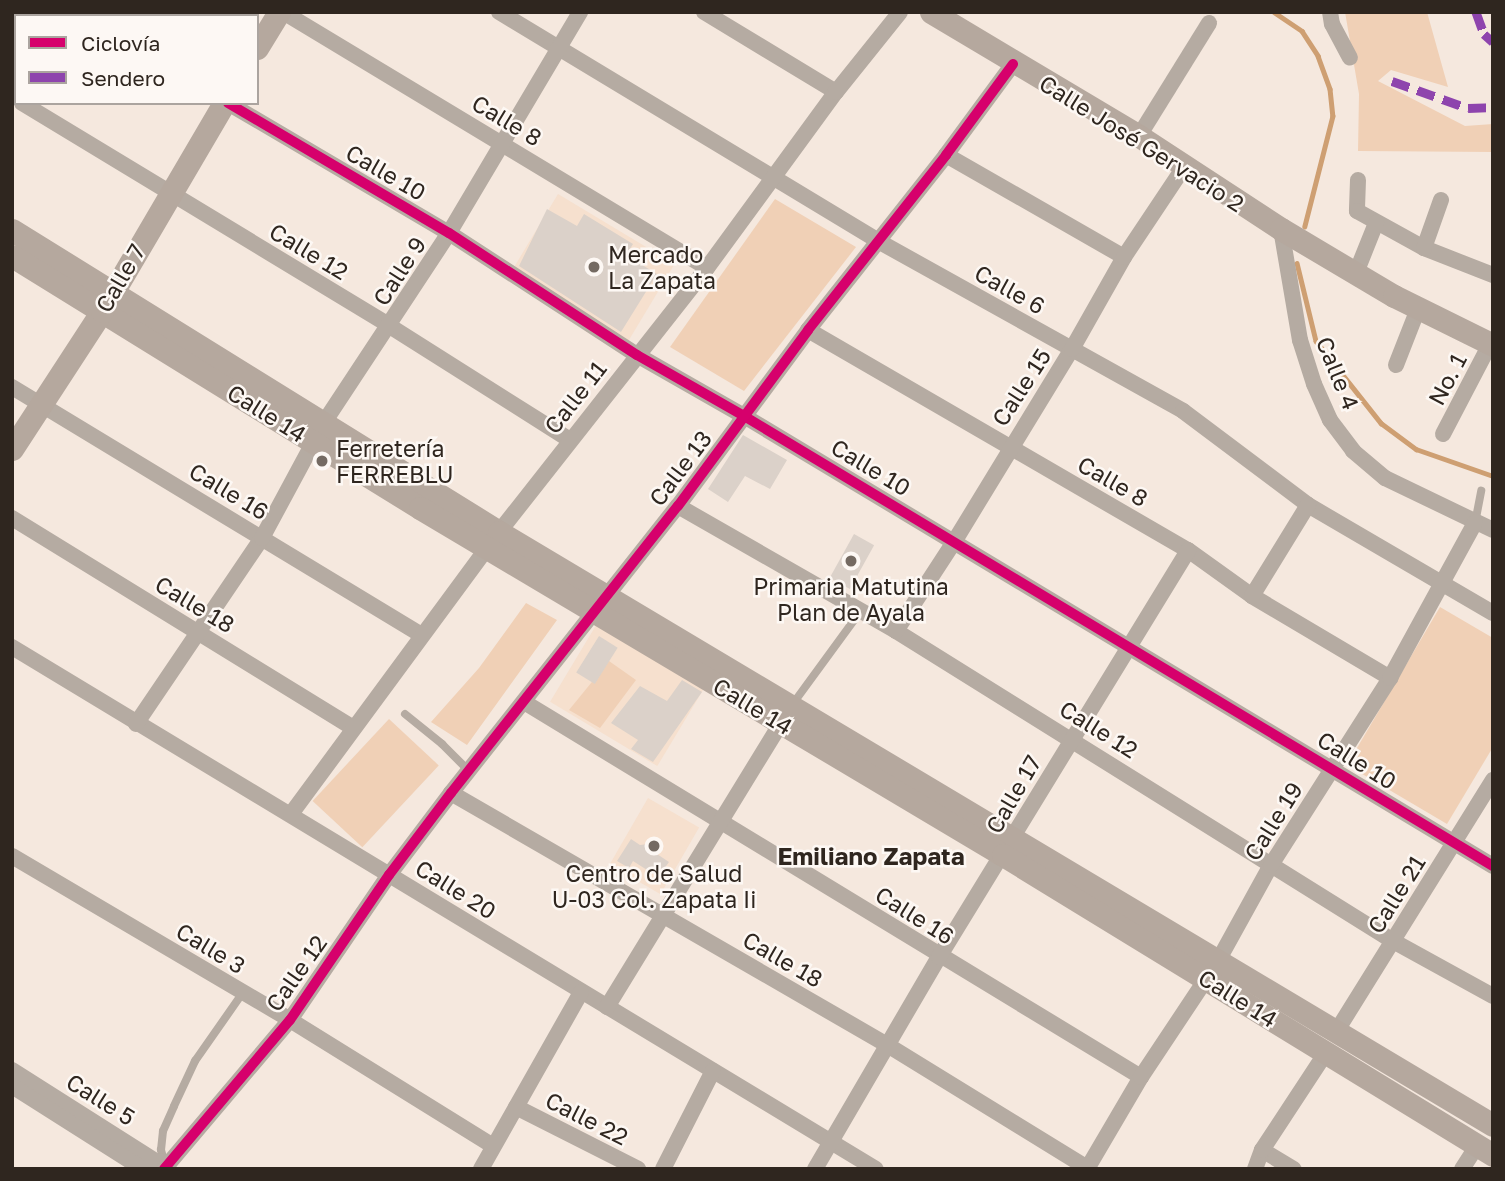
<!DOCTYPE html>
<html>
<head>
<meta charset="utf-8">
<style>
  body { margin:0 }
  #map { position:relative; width:1505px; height:1181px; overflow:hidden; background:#f5e8de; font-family:"Golos Text",sans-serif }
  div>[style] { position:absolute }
  .built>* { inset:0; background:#f6e0ce; transform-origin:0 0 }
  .green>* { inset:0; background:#f0d0b6; transform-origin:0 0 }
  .stream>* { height:4.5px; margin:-2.25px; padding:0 2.25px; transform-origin:2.25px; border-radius:2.25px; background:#ce9f72 }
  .building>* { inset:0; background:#dbd1c9; transform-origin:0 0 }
  .lane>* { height:8px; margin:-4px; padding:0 4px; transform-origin:4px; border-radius:4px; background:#b5aba2 }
  .street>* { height:16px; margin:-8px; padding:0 8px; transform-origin:8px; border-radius:8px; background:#b5aba2 }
  .secondary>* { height:23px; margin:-11.5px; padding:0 11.5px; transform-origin:11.5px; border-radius:11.5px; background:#b5a89e }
  .quiet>* { height:9px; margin-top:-4.5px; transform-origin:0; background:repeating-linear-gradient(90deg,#8e44ad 0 18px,transparent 0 27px) }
  .cycleway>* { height:10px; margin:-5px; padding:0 5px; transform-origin:5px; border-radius:5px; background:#d6006c }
  .dots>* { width:19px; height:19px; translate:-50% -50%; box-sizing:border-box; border:4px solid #fdf8f4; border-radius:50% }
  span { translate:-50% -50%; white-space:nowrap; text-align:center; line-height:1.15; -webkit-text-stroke:5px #fdf8f4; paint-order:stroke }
  .street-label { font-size:23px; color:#2f261f }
  .poi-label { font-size:23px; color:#2f261f }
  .left { translate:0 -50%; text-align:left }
  .neighbourhood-label { font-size:24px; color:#2f261f; font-weight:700 }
  .frame { position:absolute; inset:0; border:14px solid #2f261f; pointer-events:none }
  .legend { position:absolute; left:14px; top:14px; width:245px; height:91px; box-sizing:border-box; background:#fdf8f4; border:2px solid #aba49f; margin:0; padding:9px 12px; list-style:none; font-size:21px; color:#2f261f }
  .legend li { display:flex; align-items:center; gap:14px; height:35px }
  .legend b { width:35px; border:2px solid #aba49f }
</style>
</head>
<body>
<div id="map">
  <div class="built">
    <div style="left:558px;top:194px;width:136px;height:91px;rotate:31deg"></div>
    <div style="left:598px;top:622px;width:125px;height:93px;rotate:31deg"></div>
    <div style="left:648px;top:798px;width:59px;height:77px;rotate:30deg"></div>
  </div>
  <div class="green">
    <div style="clip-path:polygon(1345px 12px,1427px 12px,1448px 87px,1391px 70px,1378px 81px,1465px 126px,1493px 124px,1493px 152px,1358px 151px,1359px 94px)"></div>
    <div style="clip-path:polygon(775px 199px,856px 247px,744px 391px,670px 347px)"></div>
    <div style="clip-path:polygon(526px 603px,557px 620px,467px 745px,431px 722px,479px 668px)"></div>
    <div style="clip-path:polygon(1440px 607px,1493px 638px,1493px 747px,1447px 824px,1347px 765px)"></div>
    <div style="clip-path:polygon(609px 661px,636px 680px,600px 728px,569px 710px)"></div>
    <div style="left:389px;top:719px;width:68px;height:112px;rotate:43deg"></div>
  </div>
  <div class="stream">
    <div style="left:1274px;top:12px;width:34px;rotate:34deg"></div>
    <div style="left:1302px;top:31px;width:30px;rotate:57deg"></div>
    <div style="left:1318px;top:56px;width:35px;rotate:70deg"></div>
    <div style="left:1330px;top:89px;width:27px;rotate:84deg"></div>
    <div style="left:1333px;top:116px;width:114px;rotate:104.3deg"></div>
    <div style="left:1297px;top:263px;width:80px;rotate:76.3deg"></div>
    <div style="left:1316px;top:341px;width:105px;rotate:51.6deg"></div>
    <div style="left:1381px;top:423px;width:44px;rotate:36.6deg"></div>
    <div style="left:1416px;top:449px;width:82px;rotate:19.3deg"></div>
  </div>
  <div class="building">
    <div style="clip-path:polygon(547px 209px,577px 226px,584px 214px,633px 244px,626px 255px,657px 274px,621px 332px,519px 266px)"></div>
    <div style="clip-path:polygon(743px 435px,787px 460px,770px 489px,745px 476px,728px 502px,708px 489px)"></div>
    <div style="left:854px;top:534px;width:23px;height:50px;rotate:29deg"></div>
    <div style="left:599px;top:636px;width:22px;height:43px;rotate:32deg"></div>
    <div style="clip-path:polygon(682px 680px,702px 692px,653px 762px,631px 749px,638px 740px,611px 723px,640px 686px,667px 701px)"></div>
    <div style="clip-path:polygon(631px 839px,640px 845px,648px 844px,648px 848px,669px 862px,658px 877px,633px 861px,629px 868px,617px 861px)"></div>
  </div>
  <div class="lane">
    <div style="left:1475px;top:523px;width:33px;rotate:-79deg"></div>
    <div style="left:792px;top:705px;width:115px;rotate:-53.8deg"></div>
    <div style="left:405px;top:714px;width:48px;rotate:39deg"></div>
    <div style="left:442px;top:744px;width:37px;rotate:45deg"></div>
    <div style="left:165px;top:1164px;width:15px;rotate:-106deg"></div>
    <div style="left:161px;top:1150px;width:19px;rotate:-84deg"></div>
    <div style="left:163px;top:1131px;width:27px;rotate:-66deg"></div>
    <div style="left:174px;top:1106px;width:50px;rotate:-65deg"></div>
    <div style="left:195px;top:1061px;width:82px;rotate:-55deg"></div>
  </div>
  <div class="street">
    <div style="left:78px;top:12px;width:6px;rotate:39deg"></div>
    <div style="left:283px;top:12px;width:495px;rotate:31.1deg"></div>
    <div style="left:499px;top:12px;width:443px;rotate:31.1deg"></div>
    <div style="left:878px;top:241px;width:349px;rotate:29.1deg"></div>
    <div style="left:1183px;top:411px;width:156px;rotate:36.9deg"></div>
    <div style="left:1308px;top:505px;width:214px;rotate:30.3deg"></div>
    <div style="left:704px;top:12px;width:154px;rotate:31.2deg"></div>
    <div style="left:1330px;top:12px;width:12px;rotate:81deg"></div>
    <div style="left:1332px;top:24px;width:38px;rotate:62deg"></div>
    <div style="left:22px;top:103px;width:428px;rotate:31.2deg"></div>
    <div style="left:388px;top:325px;width:215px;rotate:32.3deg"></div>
    <div style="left:228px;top:103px;width:256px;rotate:30.5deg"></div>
    <div style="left:449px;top:233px;width:224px;rotate:33deg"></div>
    <div style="left:637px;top:355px;width:123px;rotate:29.7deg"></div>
    <div style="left:744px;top:416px;width:874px;rotate:31deg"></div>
    <div style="left:1139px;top:136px;width:133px;rotate:-58.2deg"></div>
    <div style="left:946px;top:155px;width:205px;rotate:29.8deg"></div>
    <div style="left:1358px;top:180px;width:31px;rotate:92deg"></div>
    <div style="left:1357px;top:211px;width:77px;rotate:28.9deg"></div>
    <div style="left:1424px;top:248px;width:74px;rotate:21.4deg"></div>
    <div style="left:1281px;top:229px;width:113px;rotate:80.3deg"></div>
    <div style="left:1300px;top:340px;width:46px;rotate:72.3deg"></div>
    <div style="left:1314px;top:384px;width:39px;rotate:66deg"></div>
    <div style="left:1330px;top:420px;width:39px;rotate:53deg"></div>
    <div style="left:1353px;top:451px;width:42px;rotate:40.2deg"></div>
    <div style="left:1385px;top:478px;width:120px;rotate:25.7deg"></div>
    <div style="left:1424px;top:248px;width:51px;rotate:-70.5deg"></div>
    <div style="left:1356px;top:273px;width:54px;rotate:-68.2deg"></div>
    <div style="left:808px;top:330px;width:439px;rotate:30.1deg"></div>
    <div style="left:1188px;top:550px;width:79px;rotate:35.7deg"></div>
    <div style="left:1252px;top:596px;width:161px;rotate:30.7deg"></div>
    <div style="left:1396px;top:365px;width:60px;rotate:-68.6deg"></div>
    <div style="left:12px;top:387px;width:479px;rotate:31.2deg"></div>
    <div style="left:1443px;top:434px;width:102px;rotate:-62.4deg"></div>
    <div style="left:678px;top:506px;width:251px;rotate:29.8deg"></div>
    <div style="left:896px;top:631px;width:586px;rotate:31.95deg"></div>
    <div style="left:1393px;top:941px;width:114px;rotate:28.8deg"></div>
    <div style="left:12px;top:518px;width:401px;rotate:31.6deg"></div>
    <div style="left:1252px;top:596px;width:107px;rotate:-58.4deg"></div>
    <div style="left:896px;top:631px;width:106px;rotate:-56.9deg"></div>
    <div style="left:954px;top:542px;width:226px;rotate:-58.6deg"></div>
    <div style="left:1072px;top:349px;width:106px;rotate:-60.5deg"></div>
    <div style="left:1124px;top:257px;width:108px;rotate:-56.3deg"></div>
    <div style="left:12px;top:647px;width:1009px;rotate:31.14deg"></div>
    <div style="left:524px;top:702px;width:722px;rotate:31.29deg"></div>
    <div style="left:136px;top:724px;width:225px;rotate:-55.9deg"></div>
    <div style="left:262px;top:538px;width:133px;rotate:-61.7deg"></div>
    <div style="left:325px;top:421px;width:225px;rotate:-56.6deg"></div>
    <div style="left:449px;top:233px;width:257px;rotate:-59.3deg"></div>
    <div style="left:451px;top:793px;width:506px;rotate:30.01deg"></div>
    <div style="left:889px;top:1046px;width:235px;rotate:31.6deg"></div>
    <div style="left:291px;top:814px;width:350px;rotate:-53.6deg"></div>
    <div style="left:499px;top:532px;width:336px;rotate:-51.8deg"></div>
    <div style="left:707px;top:268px;width:218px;rotate:-53.8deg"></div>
    <div style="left:836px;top:92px;width:102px;rotate:-51.3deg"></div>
    <div style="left:12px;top:856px;width:323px;rotate:30.5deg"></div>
    <div style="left:290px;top:1020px;width:239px;rotate:31.8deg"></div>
    <div style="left:607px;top:1007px;width:341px;rotate:-58.5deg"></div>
    <div style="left:1336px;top:1032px;width:297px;rotate:-58.1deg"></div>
    <div style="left:12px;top:1070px;width:181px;rotate:32.4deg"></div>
    <div style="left:12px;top:1086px;width:155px;rotate:32.4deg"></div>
    <div style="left:516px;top:1107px;width:137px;rotate:26.9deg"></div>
    <div style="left:1262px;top:1150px;width:37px;rotate:31deg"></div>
    <div style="left:164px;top:1169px;width:195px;rotate:-49.8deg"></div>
    <div style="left:290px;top:1020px;width:176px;rotate:-55.7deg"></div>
    <div style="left:389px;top:875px;width:103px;rotate:-52.9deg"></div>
    <div style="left:451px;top:793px;width:366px;rotate:-51.7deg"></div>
    <div style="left:678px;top:506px;width:219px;rotate:-53.5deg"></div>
    <div style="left:808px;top:330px;width:223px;rotate:-51.7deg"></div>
    <div style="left:946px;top:155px;width:113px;rotate:-53.6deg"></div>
    <div style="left:481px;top:1169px;width:203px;rotate:-60.5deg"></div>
    <div style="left:663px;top:1169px;width:110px;rotate:-63deg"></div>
    <div style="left:815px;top:1169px;width:246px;rotate:-59.7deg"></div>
    <div style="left:939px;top:957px;width:477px;rotate:-58.5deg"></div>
    <div style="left:1087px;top:1169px;width:107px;rotate:-59.6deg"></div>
    <div style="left:1141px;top:1077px;width:139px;rotate:-56.4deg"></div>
    <div style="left:1218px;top:961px;width:110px;rotate:-61.1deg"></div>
    <div style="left:1271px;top:865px;width:222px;rotate:-57.5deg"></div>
    <div style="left:1390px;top:678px;width:177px;rotate:-61.3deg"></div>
    <div style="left:1255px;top:1169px;width:20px;rotate:-70deg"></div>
    <div style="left:1262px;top:1150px;width:115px;rotate:-56.7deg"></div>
    <div style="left:1462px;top:1169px;width:27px;rotate:-57deg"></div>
  </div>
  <div class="secondary">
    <div style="left:931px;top:12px;width:242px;rotate:30.8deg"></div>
    <div style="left:1139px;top:136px;width:170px;rotate:33.2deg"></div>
    <div style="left:1281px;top:229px;width:131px;rotate:30.7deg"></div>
    <div style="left:1394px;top:296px;width:110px;rotate:26.3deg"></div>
    <div style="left:257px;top:48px;width:42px;rotate:-58.6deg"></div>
    <div style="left:12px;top:230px;width:573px;rotate:31.8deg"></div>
    <div style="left:499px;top:532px;width:1157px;rotate:30.82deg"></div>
    <div style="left:12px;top:256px;width:480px;rotate:31.7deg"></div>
    <div style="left:420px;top:508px;width:678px;rotate:30.76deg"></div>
    <div style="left:1003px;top:855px;width:575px;rotate:31.48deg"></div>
    <div style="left:12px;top:449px;width:165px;rotate:-56.9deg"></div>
    <div style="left:102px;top:311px;width:241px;rotate:-59.6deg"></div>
  </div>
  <div class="quiet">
    <div style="left:1476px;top:12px;width:23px;rotate:70deg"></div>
    <div style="left:1484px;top:34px;width:12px;rotate:42deg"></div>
    <div style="left:1392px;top:81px;width:81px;rotate:19.6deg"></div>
    <div style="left:1468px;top:108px;width:25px;rotate:-2deg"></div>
  </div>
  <div class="cycleway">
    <div style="left:228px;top:103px;width:256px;rotate:30.5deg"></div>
    <div style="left:449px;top:233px;width:224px;rotate:33deg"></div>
    <div style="left:637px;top:355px;width:123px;rotate:29.7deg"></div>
    <div style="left:744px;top:416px;width:874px;rotate:31deg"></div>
    <div style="left:164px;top:1169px;width:195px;rotate:-49.8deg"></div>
    <div style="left:290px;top:1020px;width:176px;rotate:-55.7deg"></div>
    <div style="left:389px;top:875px;width:103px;rotate:-52.9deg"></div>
    <div style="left:451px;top:793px;width:366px;rotate:-51.7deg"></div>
    <div style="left:678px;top:506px;width:219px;rotate:-53.5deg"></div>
    <div style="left:808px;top:330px;width:223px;rotate:-51.7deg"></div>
    <div style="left:946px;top:155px;width:113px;rotate:-53.6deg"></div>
  </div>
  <div class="dots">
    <div style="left:594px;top:267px;background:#746a62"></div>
    <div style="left:322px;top:461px;background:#746a62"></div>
    <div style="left:851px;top:561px;background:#746a62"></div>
    <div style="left:654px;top:846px;background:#746a62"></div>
  </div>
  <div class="street-label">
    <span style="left:507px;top:120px;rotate:31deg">Calle 8</span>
    <span style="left:1142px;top:143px;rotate:32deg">Calle José Gervacio 2</span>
    <span style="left:386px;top:172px;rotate:30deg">Calle 10</span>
    <span style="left:309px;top:251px;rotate:31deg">Calle 12</span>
    <span style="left:399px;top:271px;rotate:-57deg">Calle 9</span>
    <span style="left:120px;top:278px;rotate:-60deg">Calle 7</span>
    <span style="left:1010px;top:289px;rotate:29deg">Calle 6</span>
    <span style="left:1338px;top:373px;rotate:68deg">Calle 4</span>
    <span style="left:1447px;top:379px;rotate:-62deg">No. 1</span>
    <span style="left:1021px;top:387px;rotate:-57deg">Calle 15</span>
    <span style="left:575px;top:397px;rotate:-52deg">Calle 11</span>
    <span style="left:267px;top:413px;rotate:32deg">Calle 14</span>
    <span style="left:871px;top:467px;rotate:31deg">Calle 10</span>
    <span style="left:680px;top:468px;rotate:-53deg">Calle 13</span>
    <span style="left:1113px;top:481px;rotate:30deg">Calle 8</span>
    <span style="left:229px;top:491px;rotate:31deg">Calle 16</span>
    <span style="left:195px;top:604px;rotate:31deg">Calle 18</span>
    <span style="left:753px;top:706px;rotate:31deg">Calle 14</span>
    <span style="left:1099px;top:729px;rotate:32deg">Calle 12</span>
    <span style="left:1357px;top:760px;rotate:32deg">Calle 10</span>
    <span style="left:1013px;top:794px;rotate:-60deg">Calle 17</span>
    <span style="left:1273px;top:821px;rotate:-58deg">Calle 19</span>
    <span style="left:456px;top:889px;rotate:32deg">Calle 20</span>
    <span style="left:1396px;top:894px;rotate:-58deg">Calle 21</span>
    <span style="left:915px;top:915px;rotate:32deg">Calle 16</span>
    <span style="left:211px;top:948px;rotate:31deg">Calle 3</span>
    <span style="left:783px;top:959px;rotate:30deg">Calle 18</span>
    <span style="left:296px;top:973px;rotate:-55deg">Calle 12</span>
    <span style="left:1238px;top:998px;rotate:32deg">Calle 14</span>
    <span style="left:101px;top:1099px;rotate:32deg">Calle 5</span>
    <span style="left:587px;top:1118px;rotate:27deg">Calle 22</span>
  </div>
  <div class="poi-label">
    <span class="left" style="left:608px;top:267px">Mercado<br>La Zapata</span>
    <span class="left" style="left:336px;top:461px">Ferretería<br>FERREBLU</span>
    <span style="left:851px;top:599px">Primaria Matutina<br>Plan de Ayala</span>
    <span style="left:654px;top:886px">Centro de Salud<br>U-03 Col. Zapata Ii</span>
  </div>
  <div class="neighbourhood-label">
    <span style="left:871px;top:856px">Emiliano Zapata</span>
  </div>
  <div class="frame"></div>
  <ul class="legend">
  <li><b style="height:9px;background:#d6006c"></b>Ciclovía</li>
  <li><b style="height:9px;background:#8e44ad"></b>Sendero</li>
  </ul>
</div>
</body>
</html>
